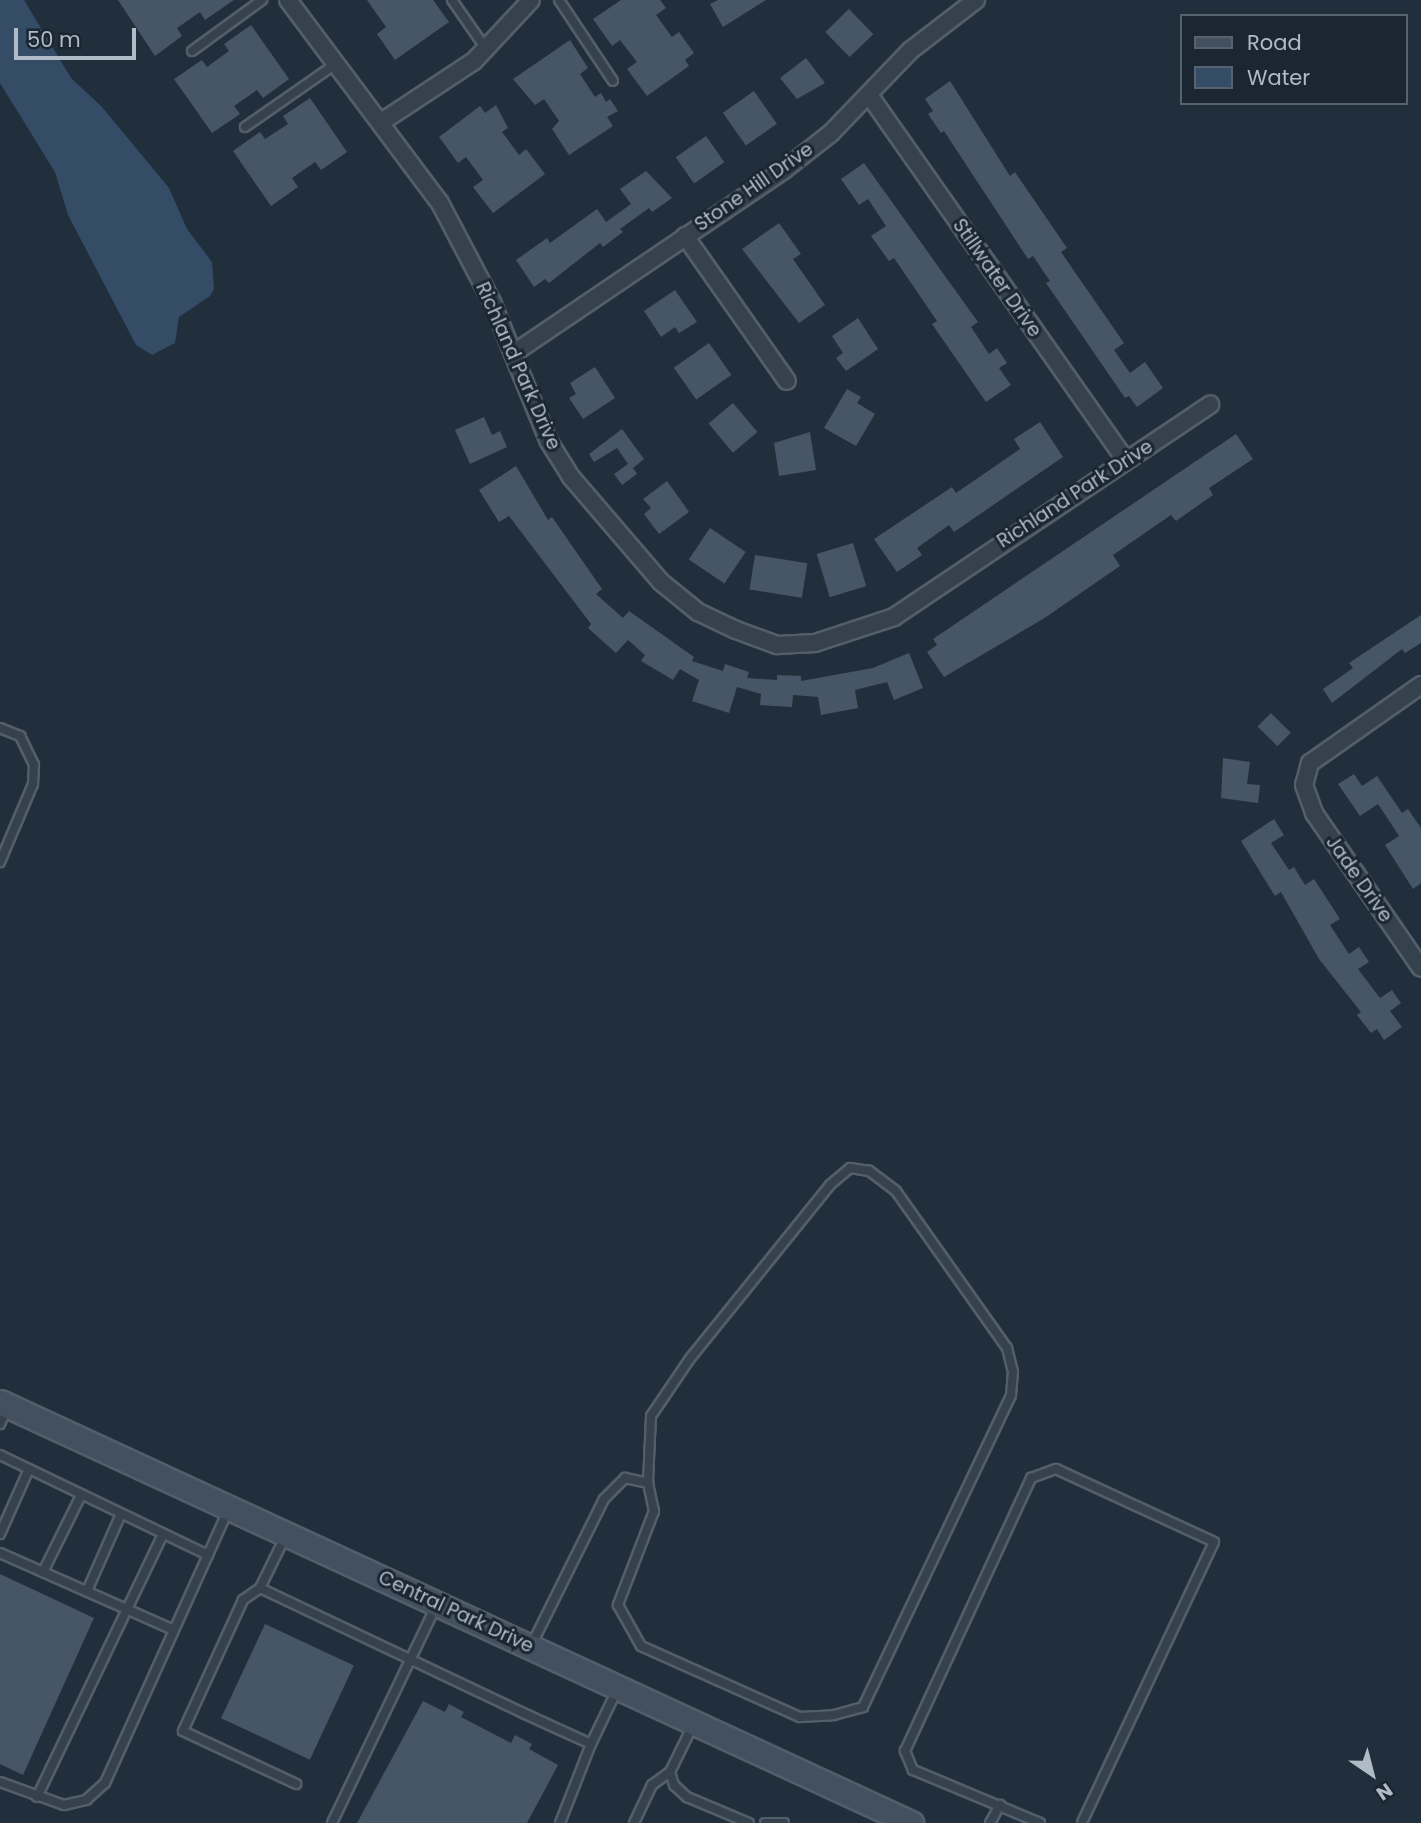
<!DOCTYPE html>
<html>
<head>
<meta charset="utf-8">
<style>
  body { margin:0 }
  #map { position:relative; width:1421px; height:1823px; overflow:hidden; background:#212f3d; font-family:Poppins,sans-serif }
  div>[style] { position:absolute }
  .water>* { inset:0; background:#344c65 }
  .building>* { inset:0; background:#475666; transform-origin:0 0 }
  .roads { filter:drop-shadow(2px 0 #535e6a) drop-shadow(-2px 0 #535e6a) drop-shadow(0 2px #535e6a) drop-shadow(0 -2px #535e6a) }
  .lane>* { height:8px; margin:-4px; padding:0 4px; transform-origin:4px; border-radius:4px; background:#35414d }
  .street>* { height:16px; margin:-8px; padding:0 8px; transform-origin:8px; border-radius:8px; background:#35414d }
  .secondary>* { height:23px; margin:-11.5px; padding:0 11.5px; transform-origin:11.5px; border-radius:11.5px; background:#435060 }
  span { translate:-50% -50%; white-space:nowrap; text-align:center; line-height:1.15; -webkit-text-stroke:6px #1a2631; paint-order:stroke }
  .street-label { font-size:19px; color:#b0bbc8 }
  .legend { position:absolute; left:1180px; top:14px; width:228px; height:91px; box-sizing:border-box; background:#1a2631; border:2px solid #56626d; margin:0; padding:9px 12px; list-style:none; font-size:21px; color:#b0bbc8 }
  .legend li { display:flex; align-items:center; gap:14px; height:35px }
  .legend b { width:35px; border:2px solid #56626d }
  .north { position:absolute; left:1337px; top:1739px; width:70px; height:70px; -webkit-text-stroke:5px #1a2631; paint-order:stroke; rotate:145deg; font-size:19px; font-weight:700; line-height:28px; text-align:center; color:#b0bbc8 }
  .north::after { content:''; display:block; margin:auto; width:24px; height:32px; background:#b0bbc8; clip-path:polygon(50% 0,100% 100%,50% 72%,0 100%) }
  .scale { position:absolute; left:14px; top:28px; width:122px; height:32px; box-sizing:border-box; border:4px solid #b0bbc8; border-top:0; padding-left:9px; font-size:21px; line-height:24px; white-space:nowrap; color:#b0bbc8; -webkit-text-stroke:5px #1a2631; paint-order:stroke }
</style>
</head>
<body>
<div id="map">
  <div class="water">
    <div style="clip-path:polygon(0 0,24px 0,71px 78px,102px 107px,169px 188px,187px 229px,212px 262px,214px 289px,210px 296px,179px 317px,175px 343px,152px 355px,136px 345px,68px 215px,55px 172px,0 83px)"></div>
  </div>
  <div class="building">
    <div style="clip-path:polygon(118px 0,234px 0,205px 20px,200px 12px,177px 28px,182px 36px,155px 56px)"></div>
    <div style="clip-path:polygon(367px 0,433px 0,449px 22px,395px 60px,377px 34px,386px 27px)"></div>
    <div style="clip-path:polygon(621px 0,660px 0,666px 8px,656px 15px,672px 37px,679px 32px,694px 53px,685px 60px,689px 66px,647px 96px,627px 69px,637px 62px,620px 40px,612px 46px,593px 19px)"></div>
    <div style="clip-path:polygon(718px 0,766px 0,723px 27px,710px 4px)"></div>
    <div style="left:849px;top:9px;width:35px;height:33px;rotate:46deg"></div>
    <div style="clip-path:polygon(251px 25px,289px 79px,263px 98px,257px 90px,234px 106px,240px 114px,212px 133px,174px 79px,202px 60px,207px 67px,229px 51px,224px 44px)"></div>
    <div style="clip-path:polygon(570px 40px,588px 68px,580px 74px,595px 97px,601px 93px,606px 102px,610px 99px,618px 111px,607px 117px,613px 126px,569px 155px,552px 129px,559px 121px,544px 99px,535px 105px,513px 79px)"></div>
    <div style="clip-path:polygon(806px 58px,825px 83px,797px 99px,780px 78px)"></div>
    <div style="clip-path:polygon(950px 81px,1010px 176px,1015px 172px,1067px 248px,1061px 252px,1124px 343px,1114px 350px,1130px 373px,1145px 362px,1163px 388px,1137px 407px,1129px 396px,1125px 398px,1046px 283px,1050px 281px,1033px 256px,1028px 259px,944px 131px,941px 133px,928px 114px,933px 111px,925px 99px)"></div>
    <div style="left:754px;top:91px;width:40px;height:38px;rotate:55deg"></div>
    <div style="clip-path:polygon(310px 98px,347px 152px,321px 170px,315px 162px,292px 178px,298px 187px,271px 206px,233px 151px,260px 132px,265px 139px,288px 124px,283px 116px)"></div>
    <div style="clip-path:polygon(496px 105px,508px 128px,502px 132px,519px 155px,526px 149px,545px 174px,493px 213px,473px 187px,483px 180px,466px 157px,458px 163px,439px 137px,480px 106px,485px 113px)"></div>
    <div style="left:706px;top:136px;width:32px;height:37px;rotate:55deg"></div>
    <div style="clip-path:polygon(864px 163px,978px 322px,971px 327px,989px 354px,997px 348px,1007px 363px,999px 368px,1011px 385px,986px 402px,932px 324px,937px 321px,894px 258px,889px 261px,871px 236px,886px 226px,868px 199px,859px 205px,841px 179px)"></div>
    <div style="clip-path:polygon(646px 171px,672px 198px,652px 212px,649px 208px,620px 229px,623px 232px,603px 247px,600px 243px,549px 283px,545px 279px,534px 287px,516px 260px,547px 238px,550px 243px,597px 209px,606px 222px,631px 204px,620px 189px)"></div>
    <div style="clip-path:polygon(779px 223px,801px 254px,793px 259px,825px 305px,799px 323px,742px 249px)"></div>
    <div style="clip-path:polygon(675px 290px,697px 322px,679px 333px,675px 327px,661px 337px,644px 311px)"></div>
    <div style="clip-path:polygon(858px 318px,878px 349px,846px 371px,836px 358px,843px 353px,832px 336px)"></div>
    <div style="left:709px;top:343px;width:39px;height:43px;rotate:55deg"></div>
    <div style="clip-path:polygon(595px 367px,615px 398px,583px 419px,569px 398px,576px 394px,570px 383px)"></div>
    <div style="clip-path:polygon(847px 389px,861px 397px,857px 403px,875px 414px,856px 446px,824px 428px)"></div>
    <div style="left:733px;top:403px;width:38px;height:32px;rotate:50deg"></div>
    <div style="clip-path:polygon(484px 417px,492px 435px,500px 431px,507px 447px,470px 464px,455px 430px)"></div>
    <div style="clip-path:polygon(1040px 422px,1063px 457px,954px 532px,949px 525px,917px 548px,922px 555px,897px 572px,874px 539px,952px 487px,956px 493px,1020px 449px,1014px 439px)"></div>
    <div style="clip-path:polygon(622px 429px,644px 459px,633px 468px,637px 474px,622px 485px,614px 474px,628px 464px,617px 448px,594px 462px,589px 454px)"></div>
    <div style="clip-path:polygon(810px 432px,816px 470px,779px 476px,774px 443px)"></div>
    <div style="clip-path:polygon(1236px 434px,1253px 459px,1209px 488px,1213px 495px,1176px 521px,1171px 515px,1113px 555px,1120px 566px,1043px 619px,944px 677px,927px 652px,937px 645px,933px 639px)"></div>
    <div style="clip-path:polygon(516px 466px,548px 520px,552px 517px,602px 589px,596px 594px,623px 618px,629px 611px,694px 657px,692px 661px,723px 671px,725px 664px,749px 672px,747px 678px,777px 680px,777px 675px,801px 676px,801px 681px,873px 668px,909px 653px,923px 688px,894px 700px,887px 682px,855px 690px,858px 708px,821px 715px,818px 697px,793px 695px,792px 707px,760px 705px,761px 694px,737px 687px,729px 713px,692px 701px,699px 680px,680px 669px,673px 680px,641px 661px,645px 655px,628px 640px,616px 653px,588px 628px,591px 624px,509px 516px,499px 522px,479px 490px)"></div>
    <div style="clip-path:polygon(667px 481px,689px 512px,659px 534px,644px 514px,651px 508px,643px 499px)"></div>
    <div style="left:710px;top:528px;width:43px;height:38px;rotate:34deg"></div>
    <div style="left:853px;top:543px;width:45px;height:38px;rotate:73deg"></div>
    <div style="left:755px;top:555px;width:53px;height:35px;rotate:9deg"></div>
    <div style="clip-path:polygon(1421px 615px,1421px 643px,1405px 653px,1402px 649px,1332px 703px,1323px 689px,1353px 668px,1349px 663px)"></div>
    <div style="left:1271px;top:713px;width:28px;height:19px;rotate:45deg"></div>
    <div style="clip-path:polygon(1223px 758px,1250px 762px,1247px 784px,1260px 785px,1258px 803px,1221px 798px)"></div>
    <div style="clip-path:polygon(1354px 774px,1362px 786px,1377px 776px,1402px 813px,1408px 809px,1421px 828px,1421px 883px,1413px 889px,1385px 845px,1399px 836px,1378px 804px,1360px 816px,1338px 784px)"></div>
    <div style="clip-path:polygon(1274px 819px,1284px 835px,1271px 843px,1289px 870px,1294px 867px,1305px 885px,1314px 879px,1340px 919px,1330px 925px,1349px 954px,1359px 947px,1369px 962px,1358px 969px,1380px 998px,1392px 990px,1401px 1003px,1390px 1011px,1402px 1027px,1384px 1040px,1377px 1029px,1371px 1033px,1357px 1015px,1361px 1012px,1319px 959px,1281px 892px,1275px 896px,1241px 841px)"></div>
    <div style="clip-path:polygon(0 1574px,94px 1618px,23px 1775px,0 1764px)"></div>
    <div style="left:265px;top:1624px;width:98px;height:104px;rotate:25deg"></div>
    <div style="clip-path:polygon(423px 1701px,445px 1712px,449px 1704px,464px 1712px,461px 1717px,511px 1743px,515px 1735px,532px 1744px,529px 1749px,558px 1765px,527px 1823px,357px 1823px)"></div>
  </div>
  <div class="roads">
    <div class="lane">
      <div style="left:452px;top:0;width:60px;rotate:55.2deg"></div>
      <div style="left:559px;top:0;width:97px;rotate:56.3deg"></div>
      <div style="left:192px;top:51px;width:87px;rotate:-36.1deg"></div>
      <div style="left:245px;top:127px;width:112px;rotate:-34.8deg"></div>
      <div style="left:0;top:728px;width:22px;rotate:22deg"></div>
      <div style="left:20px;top:736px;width:32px;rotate:64deg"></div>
      <div style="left:34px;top:765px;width:19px;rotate:93deg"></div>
      <div style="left:33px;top:784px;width:85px;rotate:112.9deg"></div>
      <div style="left:0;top:1424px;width:17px;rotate:-66deg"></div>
      <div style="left:0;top:1455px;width:231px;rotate:25.7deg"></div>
      <div style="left:0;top:1534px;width:71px;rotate:-66deg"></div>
      <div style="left:285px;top:1537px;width:57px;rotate:116.1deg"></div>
      <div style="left:260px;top:1588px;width:291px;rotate:25.4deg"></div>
      <div style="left:523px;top:1713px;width:75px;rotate:24.5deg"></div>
      <div style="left:591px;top:1744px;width:62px;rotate:-64.3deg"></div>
      <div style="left:0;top:1553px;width:190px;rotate:23.9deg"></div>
      <div style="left:43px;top:1572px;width:86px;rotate:-63.7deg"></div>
      <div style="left:260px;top:1588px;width:21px;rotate:145deg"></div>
      <div style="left:243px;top:1600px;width:144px;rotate:114.6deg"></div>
      <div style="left:183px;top:1731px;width:125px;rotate:25.1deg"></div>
      <div style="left:87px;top:1591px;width:84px;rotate:-66.2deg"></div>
      <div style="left:531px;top:1646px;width:164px;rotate:-63.6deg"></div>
      <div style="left:604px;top:1499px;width:30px;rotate:-45deg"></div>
      <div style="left:625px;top:1478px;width:24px;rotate:12deg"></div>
      <div style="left:648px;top:1483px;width:29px;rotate:78deg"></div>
      <div style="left:654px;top:1511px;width:101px;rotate:111deg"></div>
      <div style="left:618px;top:1605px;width:47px;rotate:60.7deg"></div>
      <div style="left:641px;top:1646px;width:174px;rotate:24.1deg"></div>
      <div style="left:800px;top:1717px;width:34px;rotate:-3deg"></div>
      <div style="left:834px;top:1715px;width:30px;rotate:-15deg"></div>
      <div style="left:863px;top:1707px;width:345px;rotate:-64.6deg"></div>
      <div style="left:1011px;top:1395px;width:23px;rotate:-85deg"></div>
      <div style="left:1013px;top:1372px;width:25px;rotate:-104deg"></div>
      <div style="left:1007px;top:1348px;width:192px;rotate:-125.3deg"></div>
      <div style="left:896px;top:1191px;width:34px;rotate:-143deg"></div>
      <div style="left:869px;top:1171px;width:19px;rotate:-171deg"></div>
      <div style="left:850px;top:1168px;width:26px;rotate:140deg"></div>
      <div style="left:830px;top:1185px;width:221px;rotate:128.9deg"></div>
      <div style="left:691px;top:1357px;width:71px;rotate:124.1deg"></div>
      <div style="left:651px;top:1416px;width:67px;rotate:92.6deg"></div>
      <div style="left:693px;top:1725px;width:52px;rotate:116.1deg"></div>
      <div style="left:670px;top:1772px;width:14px;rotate:73deg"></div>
      <div style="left:674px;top:1785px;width:18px;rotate:43deg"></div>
      <div style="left:687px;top:1797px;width:67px;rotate:22.8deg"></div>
      <div style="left:0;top:1782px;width:68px;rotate:19.8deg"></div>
      <div style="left:64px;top:1805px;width:23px;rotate:-13deg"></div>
      <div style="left:86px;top:1800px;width:25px;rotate:-42deg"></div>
      <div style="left:105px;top:1783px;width:301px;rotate:-65.7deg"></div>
      <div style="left:37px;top:1797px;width:292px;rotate:-64.4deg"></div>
      <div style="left:332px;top:1823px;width:241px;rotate:-64.4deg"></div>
      <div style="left:560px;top:1823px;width:85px;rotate:-68.6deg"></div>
      <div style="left:634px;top:1823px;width:42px;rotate:-64.7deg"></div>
      <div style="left:652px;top:1785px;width:22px;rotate:-36deg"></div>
      <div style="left:765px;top:1823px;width:19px"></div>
      <div style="left:990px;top:1823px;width:21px;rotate:-61deg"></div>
      <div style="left:1040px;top:1823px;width:138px;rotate:-157.3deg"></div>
      <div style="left:913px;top:1770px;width:21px;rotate:-113deg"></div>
      <div style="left:905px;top:1751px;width:301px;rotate:-65.2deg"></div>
      <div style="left:1031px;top:1478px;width:27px;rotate:-20deg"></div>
      <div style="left:1056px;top:1469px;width:174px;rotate:24.8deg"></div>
      <div style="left:1214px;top:1542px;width:310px;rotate:115.2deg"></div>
    </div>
    <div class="street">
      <div style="left:288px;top:0;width:254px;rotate:53.2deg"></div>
      <div style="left:440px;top:203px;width:112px;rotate:62.3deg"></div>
      <div style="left:492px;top:302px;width:149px;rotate:67.9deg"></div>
      <div style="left:548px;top:440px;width:44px;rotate:58.1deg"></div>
      <div style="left:571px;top:477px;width:138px;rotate:49.4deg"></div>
      <div style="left:661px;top:582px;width:48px;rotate:39deg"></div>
      <div style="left:698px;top:612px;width:42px;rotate:25.3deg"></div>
      <div style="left:736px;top:630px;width:44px;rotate:20.1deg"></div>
      <div style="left:777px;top:645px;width:38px;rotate:-3deg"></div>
      <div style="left:815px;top:643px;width:83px;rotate:-18.2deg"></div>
      <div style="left:894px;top:617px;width:381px;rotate:-33.9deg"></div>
      <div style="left:869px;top:95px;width:446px;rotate:54.9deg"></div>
      <div style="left:383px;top:121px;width:109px;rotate:-33.4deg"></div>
      <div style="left:474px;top:61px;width:83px;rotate:-46.9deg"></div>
      <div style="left:685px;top:236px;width:177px;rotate:54.9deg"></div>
      <div style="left:514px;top:353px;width:326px;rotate:-34.1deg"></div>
      <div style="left:784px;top:170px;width:60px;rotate:-38.2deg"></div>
      <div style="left:831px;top:133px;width:115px;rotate:-46.1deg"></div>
      <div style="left:911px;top:50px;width:82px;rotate:-37.6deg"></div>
      <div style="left:1421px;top:685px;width:136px;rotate:144.9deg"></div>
      <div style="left:1310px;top:763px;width:23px;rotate:105deg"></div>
      <div style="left:1304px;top:785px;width:30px;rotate:70deg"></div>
      <div style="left:1314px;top:813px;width:188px;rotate:55.4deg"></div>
    </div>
    <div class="secondary">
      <div style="left:0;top:1402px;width:1004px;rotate:24.8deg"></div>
    </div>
  </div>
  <div class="street-label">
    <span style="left:754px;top:187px;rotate:-35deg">Stone Hill Drive</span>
    <span style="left:997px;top:278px;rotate:55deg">Stillwater Drive</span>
    <span style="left:518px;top:366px;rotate:66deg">Richland Park Drive</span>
    <span style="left:1075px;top:494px;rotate:-33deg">Richland Park Drive</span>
    <span style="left:1359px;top:879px;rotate:55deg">Jade Drive</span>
    <span style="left:456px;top:1612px;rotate:25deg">Central Park Drive</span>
  </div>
  <ul class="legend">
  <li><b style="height:9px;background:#435060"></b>Road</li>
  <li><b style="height:19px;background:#344c65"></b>Water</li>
  </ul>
  <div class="north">N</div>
  <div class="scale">50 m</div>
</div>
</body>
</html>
